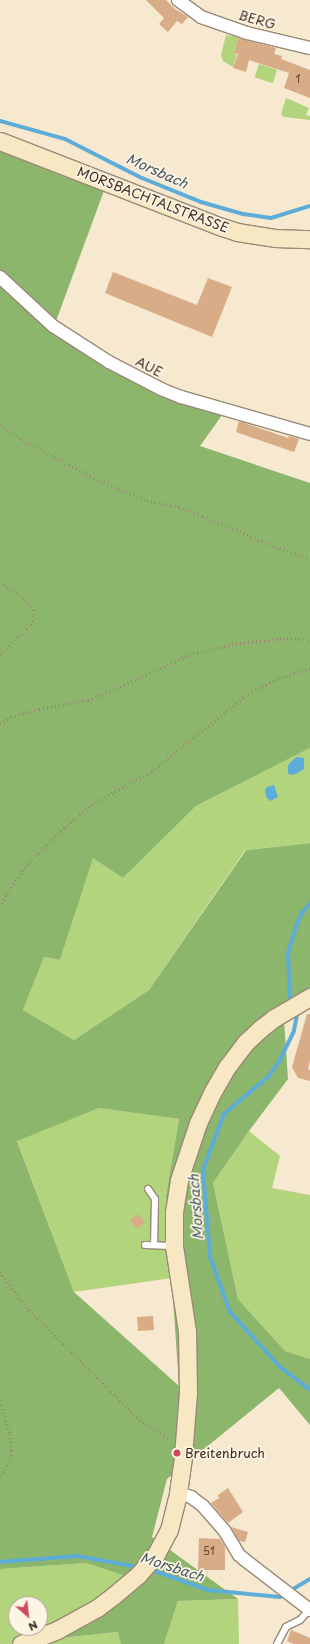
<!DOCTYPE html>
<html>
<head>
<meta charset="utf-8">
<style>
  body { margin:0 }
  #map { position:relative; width:310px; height:1644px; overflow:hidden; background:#f7e8d0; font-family:"Playpen Sans",sans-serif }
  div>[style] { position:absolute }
  .green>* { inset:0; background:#b1d47d; transform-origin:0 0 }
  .forest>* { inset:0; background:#8cb66c }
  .water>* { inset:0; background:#5eacd8 }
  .stream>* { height:4px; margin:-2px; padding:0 2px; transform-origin:2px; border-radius:2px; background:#5eacd8 }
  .building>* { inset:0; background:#d7ac87; transform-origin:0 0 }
  .path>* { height:2.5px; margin-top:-1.25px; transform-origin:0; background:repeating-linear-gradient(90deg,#998977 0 1px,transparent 0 4px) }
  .roads { filter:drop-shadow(1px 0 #998977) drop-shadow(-1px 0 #998977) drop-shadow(0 1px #998977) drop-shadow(0 -1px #998977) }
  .service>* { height:6px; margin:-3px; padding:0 3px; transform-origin:3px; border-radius:3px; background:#fff }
  .minor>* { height:12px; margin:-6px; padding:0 6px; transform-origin:6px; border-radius:6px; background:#fff }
  .secondary>* { height:17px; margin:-8.5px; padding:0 8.5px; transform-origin:8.5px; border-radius:8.5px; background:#f7e8c3 }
  .dots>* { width:11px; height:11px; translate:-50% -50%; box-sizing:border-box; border:2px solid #fcf5e5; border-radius:50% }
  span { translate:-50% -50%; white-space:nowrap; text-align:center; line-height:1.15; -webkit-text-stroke:3.5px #fcf5e5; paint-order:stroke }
  .number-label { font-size:11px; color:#624a38 }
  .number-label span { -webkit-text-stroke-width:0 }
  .street-label { font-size:13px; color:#3b2a1e }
  .poi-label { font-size:13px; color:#3b2a1e }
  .left { translate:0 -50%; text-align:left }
  .water-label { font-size:14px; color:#47585f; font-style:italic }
  .north { position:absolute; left:8px; top:1596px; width:40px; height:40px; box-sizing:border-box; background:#fcf5e5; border:1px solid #afa495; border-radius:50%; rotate:152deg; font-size:11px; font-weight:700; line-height:16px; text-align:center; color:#3b2a1e }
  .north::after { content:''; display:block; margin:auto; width:14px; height:18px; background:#d1495b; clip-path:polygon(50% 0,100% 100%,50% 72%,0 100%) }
</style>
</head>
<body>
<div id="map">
  <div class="green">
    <div style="clip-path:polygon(226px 35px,238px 37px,234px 53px,237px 55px,233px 67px,223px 61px,221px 55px)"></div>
    <div style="left:259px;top:64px;width:19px;height:14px;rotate:18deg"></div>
    <div style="clip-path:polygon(286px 98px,309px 108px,306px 115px,310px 116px,310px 120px,284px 117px,281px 114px)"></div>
    <div style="clip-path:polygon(310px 748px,310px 843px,245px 850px,149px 990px,74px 1040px,23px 1010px,44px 957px,60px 960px,93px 857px,123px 878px,196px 806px)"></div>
    <div style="clip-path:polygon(99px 1108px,179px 1119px,166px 1196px,172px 1278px,74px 1292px,17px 1140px)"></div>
    <div style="clip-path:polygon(249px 1131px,280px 1156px,272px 1188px,310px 1195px,310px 1359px,285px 1351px,238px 1299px,213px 1183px)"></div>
    <div style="clip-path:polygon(evenodd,86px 1563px,139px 1580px,61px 1638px,119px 1632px,121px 1644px,0 1644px,0 1569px,86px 1563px,16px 1604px,40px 1604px,40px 1628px,16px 1628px,16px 1604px)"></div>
    <div style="clip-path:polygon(238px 1599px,239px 1644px,164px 1644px,178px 1601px)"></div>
  </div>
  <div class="forest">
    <div style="clip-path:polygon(evenodd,0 146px,105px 188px,56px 321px,108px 364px,225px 411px,200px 446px,310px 483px,310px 748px,196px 806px,123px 878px,93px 858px,60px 960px,44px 957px,23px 1010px,74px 1040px,149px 990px,246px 850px,310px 843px,310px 990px,283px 1005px,288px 1079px,249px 1131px,213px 1183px,238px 1299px,285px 1351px,310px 1359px,310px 1425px,279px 1388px,167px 1479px,152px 1537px,238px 1599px,178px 1601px,164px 1644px,121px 1644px,118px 1632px,61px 1638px,138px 1580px,86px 1563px,0 1569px,0 146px,99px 1108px,179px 1119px,166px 1196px,179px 1386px,74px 1292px,17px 1141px,99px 1108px)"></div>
  </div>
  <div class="water">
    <div style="clip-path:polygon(296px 757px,304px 758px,304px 769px,296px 774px,291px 775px,288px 773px,288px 765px)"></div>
    <div style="clip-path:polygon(274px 785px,278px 797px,270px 801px,266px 797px,265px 790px,267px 787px)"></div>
  </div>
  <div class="stream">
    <div style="left:0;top:121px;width:67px;rotate:15.5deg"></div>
    <div style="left:65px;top:139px;width:86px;rotate:26.9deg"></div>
    <div style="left:142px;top:178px;width:64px;rotate:22.1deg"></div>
    <div style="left:201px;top:202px;width:44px;rotate:15.9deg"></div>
    <div style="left:243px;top:214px;width:28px;rotate:8deg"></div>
    <div style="left:271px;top:218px;width:41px;rotate:-17.1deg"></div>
    <div style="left:290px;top:1003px;width:50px;rotate:-92.3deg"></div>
    <div style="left:288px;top:953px;width:30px;rotate:-73deg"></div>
    <div style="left:297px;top:924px;width:12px;rotate:-66deg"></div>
    <div style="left:302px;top:913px;width:13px;rotate:-51deg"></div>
    <div style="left:295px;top:1011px;width:4px;rotate:63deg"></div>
    <div style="left:297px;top:1015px;width:16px;rotate:101deg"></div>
    <div style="left:294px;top:1031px;width:32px;rotate:116deg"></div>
    <div style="left:280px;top:1060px;width:19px;rotate:125deg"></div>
    <div style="left:269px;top:1076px;width:59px;rotate:139.8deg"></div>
    <div style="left:224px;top:1114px;width:60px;rotate:110.6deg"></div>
    <div style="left:203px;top:1170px;width:87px;rotate:85.4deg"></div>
    <div style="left:210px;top:1257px;width:59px;rotate:70deg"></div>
    <div style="left:230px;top:1312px;width:74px;rotate:47.7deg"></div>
    <div style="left:280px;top:1367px;width:38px;rotate:37deg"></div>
    <div style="left:0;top:1562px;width:77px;rotate:-4.5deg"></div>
    <div style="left:77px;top:1556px;width:62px;rotate:10.2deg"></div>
    <div style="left:149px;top:1569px;width:63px;rotate:19.6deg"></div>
    <div style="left:208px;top:1590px;width:72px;rotate:5.6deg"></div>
    <div style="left:280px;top:1597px;width:35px;rotate:-31deg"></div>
  </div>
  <div class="building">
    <div style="clip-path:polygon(146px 0,166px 0,175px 9px,188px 17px,182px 24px,177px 21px,168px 32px,159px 24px,164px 18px)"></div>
    <div style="clip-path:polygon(238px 38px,276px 48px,274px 54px,282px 56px,281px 59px,310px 70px,310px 98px,284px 88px,289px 73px,249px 60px,246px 72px,233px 68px,238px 54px,234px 53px)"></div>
    <div style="clip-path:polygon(113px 272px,197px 305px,208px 278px,232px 287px,212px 337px,105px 293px)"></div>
    <div style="clip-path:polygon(239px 421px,288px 438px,289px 436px,299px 439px,294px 452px,236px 432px)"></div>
    <div style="clip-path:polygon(307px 1014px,310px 1014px,310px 1060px,308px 1069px,310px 1070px,310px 1081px,298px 1078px,292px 1067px)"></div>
    <div style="left:138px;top:1214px;width:11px;height:10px;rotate:52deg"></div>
    <div style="left:153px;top:1316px;width:14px;height:16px;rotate:86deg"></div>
    <div style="clip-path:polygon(228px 1488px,243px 1512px,228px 1523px,211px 1503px,219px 1498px,218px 1495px)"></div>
    <div style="clip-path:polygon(231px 1527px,248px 1532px,245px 1542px,239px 1541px)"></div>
    <div style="clip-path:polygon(199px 1538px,220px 1539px,225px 1547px,225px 1570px,198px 1570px)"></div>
    <div style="clip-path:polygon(291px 1630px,310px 1638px,310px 1644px,294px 1644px,287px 1641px)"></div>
  </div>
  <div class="path">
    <div style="left:0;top:425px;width:27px;rotate:33deg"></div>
    <div style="left:23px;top:440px;width:87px;rotate:28deg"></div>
    <div style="left:100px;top:481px;width:51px;rotate:22deg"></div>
    <div style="left:147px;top:500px;width:33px;rotate:12deg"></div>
    <div style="left:179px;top:507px;width:26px;rotate:21deg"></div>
    <div style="left:203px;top:516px;width:79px;rotate:23deg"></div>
    <div style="left:276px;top:547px;width:36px;rotate:19deg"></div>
    <div style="left:0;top:582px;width:24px;rotate:33deg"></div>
    <div style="left:20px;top:595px;width:11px;rotate:45deg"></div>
    <div style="left:28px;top:603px;width:9px;rotate:54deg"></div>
    <div style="left:33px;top:610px;width:7px;rotate:74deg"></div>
    <div style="left:35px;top:617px;width:10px;rotate:119deg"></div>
    <div style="left:30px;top:626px;width:42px;rotate:136deg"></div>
    <div style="left:0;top:724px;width:13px;rotate:-32deg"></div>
    <div style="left:11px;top:717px;width:29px;rotate:-16deg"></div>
    <div style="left:39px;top:709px;width:50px;rotate:-10.4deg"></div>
    <div style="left:88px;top:700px;width:15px;rotate:-20deg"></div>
    <div style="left:102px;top:695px;width:100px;rotate:-24.8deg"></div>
    <div style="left:193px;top:653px;width:48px;rotate:-12deg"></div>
    <div style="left:240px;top:643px;width:47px;rotate:-6.1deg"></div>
    <div style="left:287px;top:638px;width:23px;rotate:5deg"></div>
    <div style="left:0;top:907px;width:14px;rotate:-65deg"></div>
    <div style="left:6px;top:894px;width:39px;rotate:-54deg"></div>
    <div style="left:29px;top:862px;width:49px;rotate:-44.2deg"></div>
    <div style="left:64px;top:828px;width:39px;rotate:-40deg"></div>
    <div style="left:94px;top:803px;width:66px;rotate:-28.9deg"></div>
    <div style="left:152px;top:771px;width:123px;rotate:-38.7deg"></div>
    <div style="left:248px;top:694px;width:30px;rotate:-27deg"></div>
    <div style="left:275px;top:680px;width:37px;rotate:-19deg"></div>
    <div style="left:0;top:1272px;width:44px;rotate:53.4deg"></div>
    <div style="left:26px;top:1307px;width:161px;rotate:44.7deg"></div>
    <div style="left:140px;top:1420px;width:36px;rotate:32deg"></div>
    <div style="left:0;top:1401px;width:34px;rotate:73deg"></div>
    <div style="left:10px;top:1434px;width:17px;rotate:83deg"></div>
    <div style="left:12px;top:1451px;width:11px;rotate:100deg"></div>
    <div style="left:10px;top:1462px;width:18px;rotate:124deg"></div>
  </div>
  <div class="roads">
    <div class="service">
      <div style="left:148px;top:1189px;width:12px;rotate:55deg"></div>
      <div style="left:155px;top:1199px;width:46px;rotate:91.2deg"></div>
      <div style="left:145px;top:1245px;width:27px;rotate:2deg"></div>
      <div style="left:277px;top:1644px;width:19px;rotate:-62deg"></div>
      <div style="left:286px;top:1627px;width:16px;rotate:-27deg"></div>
      <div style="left:300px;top:1620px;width:13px;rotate:-48deg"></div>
    </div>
    <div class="minor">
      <div style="left:178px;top:0;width:29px;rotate:36deg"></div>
      <div style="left:201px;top:17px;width:49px;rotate:19.2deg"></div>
      <div style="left:247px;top:33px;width:65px;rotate:13.4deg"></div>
      <div style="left:0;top:277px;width:72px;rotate:42.8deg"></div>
      <div style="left:53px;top:326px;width:67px;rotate:32.7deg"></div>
      <div style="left:109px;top:362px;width:59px;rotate:27.4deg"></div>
      <div style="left:161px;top:389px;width:22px;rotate:22deg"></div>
      <div style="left:181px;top:397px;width:134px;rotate:16deg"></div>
      <div style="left:178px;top:1493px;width:14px;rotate:17deg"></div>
      <div style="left:191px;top:1497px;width:15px;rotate:37deg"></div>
      <div style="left:203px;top:1506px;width:32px;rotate:49deg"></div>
      <div style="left:224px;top:1530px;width:29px;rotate:59deg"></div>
      <div style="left:239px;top:1555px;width:8px;rotate:40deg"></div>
      <div style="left:245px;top:1560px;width:82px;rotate:37.6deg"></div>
    </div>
    <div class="secondary">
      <div style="left:0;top:141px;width:238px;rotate:21.2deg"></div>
      <div style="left:222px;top:227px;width:16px;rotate:18deg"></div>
      <div style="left:237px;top:232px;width:38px;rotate:9deg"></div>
      <div style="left:275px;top:238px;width:35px;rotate:2deg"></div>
      <div style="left:21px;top:1644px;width:39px;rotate:-21deg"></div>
      <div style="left:57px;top:1630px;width:46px;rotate:-28.8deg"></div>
      <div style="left:97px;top:1608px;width:20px;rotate:-37deg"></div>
      <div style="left:113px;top:1596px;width:33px;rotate:-40deg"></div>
      <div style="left:138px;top:1575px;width:28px;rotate:-49deg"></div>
      <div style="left:156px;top:1554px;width:27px;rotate:-62deg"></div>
      <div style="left:169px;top:1530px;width:38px;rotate:-76deg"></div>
      <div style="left:178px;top:1493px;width:37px;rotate:-82deg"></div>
      <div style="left:183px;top:1456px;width:63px;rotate:-85.5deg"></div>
      <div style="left:188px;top:1393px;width:62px;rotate:-90.9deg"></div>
      <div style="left:187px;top:1331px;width:86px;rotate:-98.7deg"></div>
      <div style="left:174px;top:1246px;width:34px;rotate:-90deg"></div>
      <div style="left:174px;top:1212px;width:32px;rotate:-81deg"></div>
      <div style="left:179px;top:1180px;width:60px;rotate:-71.6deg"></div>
      <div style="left:198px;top:1123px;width:35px;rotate:-65deg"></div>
      <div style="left:213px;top:1091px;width:28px;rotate:-60deg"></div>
      <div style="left:227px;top:1067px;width:30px;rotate:-53deg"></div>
      <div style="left:245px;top:1043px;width:21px;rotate:-43deg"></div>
      <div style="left:260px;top:1029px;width:18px;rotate:-38deg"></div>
      <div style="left:274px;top:1018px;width:42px;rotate:-30.3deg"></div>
    </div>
  </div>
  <div class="dots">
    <div style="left:177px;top:1453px;background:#d1495b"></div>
  </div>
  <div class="number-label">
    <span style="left:298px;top:79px">1</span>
    <span style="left:209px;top:1551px">51</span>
  </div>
  <div class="street-label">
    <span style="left:257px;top:20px;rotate:16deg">BERG</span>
    <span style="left:153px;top:200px;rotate:21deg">MORSBACHTALSTRASSE</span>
    <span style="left:149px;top:367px;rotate:27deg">AUE</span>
  </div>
  <div class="poi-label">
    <span class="left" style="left:185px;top:1453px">Breitenbruch</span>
  </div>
  <div class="water-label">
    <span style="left:157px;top:171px;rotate:24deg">Morsbach</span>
    <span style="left:196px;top:1207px;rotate:-94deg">Morsbach</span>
    <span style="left:172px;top:1567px;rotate:18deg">Morsbach</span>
  </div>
  <div class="north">N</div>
</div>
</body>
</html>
